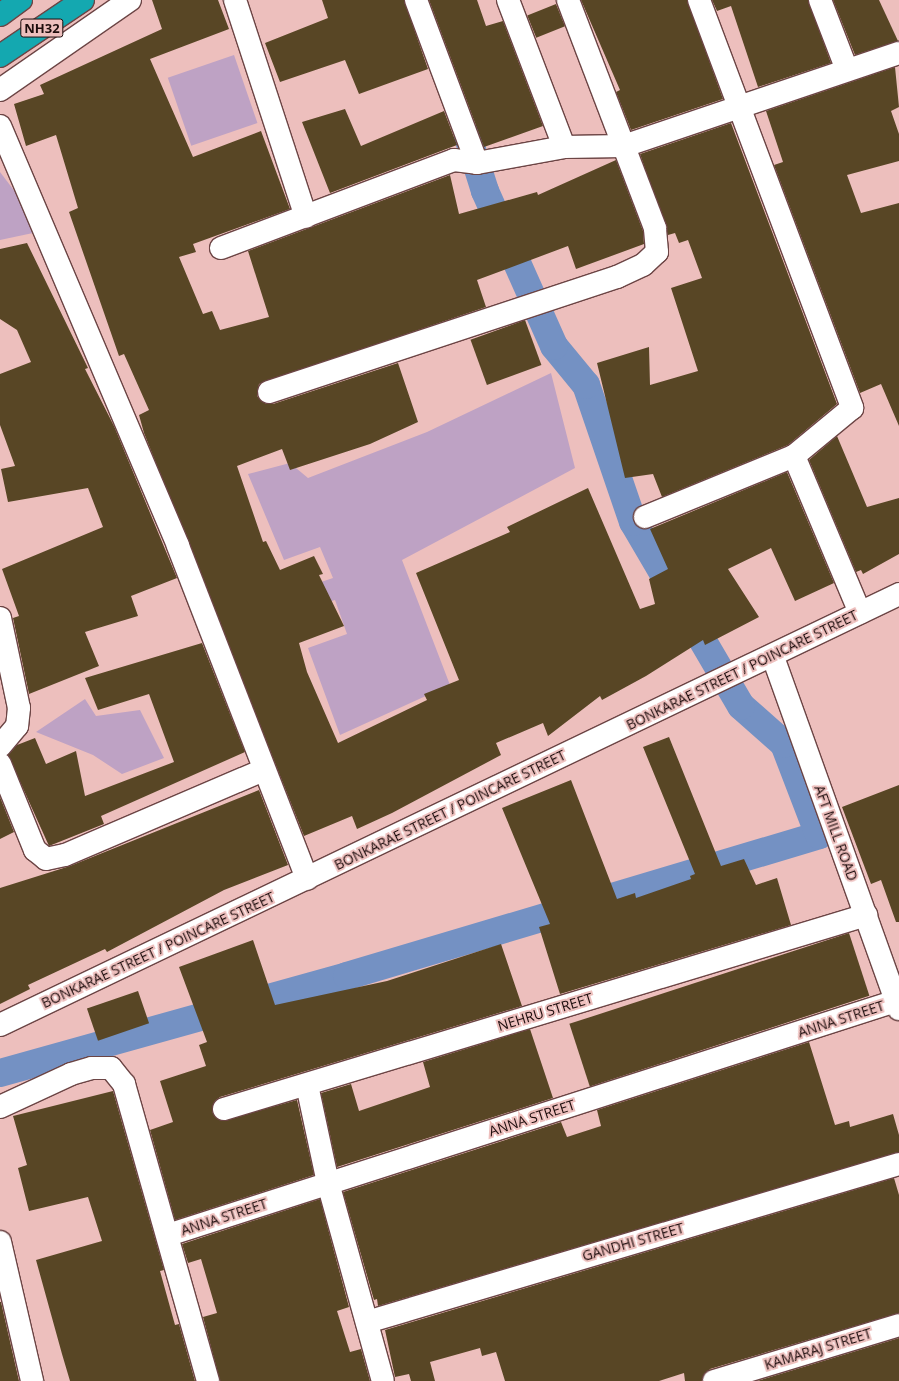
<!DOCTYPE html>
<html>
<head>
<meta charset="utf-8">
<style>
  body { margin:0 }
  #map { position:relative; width:899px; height:1381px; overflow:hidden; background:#edbfbd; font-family:"Open Sans",sans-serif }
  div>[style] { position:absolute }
  .green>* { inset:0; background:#bea2c4; transform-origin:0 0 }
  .canal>* { height:28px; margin:-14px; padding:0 14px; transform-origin:14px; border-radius:14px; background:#7491c3 }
  .building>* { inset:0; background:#584625; transform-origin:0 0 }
  .roads { filter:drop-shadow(1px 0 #6c4545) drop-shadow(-1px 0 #6c4545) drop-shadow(0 1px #6c4545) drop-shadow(0 -1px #6c4545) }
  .minor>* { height:22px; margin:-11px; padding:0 11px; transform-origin:11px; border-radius:11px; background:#fff }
  .highway>* { height:22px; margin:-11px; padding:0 11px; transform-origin:11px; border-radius:11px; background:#14a8b0 }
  span { translate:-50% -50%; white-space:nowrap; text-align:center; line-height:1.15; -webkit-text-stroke:4px #edbfbd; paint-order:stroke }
  .shield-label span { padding:1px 3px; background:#edbfbd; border:1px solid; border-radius:3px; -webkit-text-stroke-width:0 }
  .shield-label { font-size:13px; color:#1d0d0d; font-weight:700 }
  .street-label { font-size:14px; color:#1d0d0d }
</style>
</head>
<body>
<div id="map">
  <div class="green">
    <div style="left:234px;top:55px;width:72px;height:70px;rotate:71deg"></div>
    <div style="clip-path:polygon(0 172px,19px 197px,33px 233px,0 240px)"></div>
    <div style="clip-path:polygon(551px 373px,575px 468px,402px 560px,450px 685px,340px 735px,308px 648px,347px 634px,335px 600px,300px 610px,297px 590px,333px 578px,320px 547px,284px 560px,248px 474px,290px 463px,308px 478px,427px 432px)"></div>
    <div style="clip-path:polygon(85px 699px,96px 716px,140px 710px,164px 758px,122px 774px,93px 755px,36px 732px)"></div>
  </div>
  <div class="canal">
    <div style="left:0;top:1073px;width:360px;rotate:-15.6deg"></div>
    <div style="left:347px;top:976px;width:493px;rotate:-16.6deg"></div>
    <div style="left:819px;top:835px;width:97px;rotate:-111deg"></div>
    <div style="left:784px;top:744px;width:57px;rotate:-138.5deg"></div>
    <div style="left:741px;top:706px;width:213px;rotate:-120.4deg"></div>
    <div style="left:633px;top:522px;width:145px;rotate:-108.9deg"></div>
    <div style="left:586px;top:385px;width:50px;rotate:-129.4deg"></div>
    <div style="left:554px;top:346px;width:170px;rotate:-114deg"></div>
    <div style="left:485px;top:191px;width:57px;rotate:-107.5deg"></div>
  </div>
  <div class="building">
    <div style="clip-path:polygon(152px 0,218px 0,229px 29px,150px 59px,193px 157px,261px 131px,290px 209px,193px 244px,196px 252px,179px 257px,203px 314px,212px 311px,220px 330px,269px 317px,248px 251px,450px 175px,459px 214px,537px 192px,538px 195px,616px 160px,643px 231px,644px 244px,576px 269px,568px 246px,477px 280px,486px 307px,259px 384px,257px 396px,266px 404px,273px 404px,398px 363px,418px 422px,370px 444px,290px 470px,282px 449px,237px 466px,263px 542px,266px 541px,280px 570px,314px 556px,323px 574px,319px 575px,344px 626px,299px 643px,307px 672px,338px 743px,427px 700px,424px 694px,459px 680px,416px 573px,510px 532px,507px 527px,588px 488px,640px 609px,655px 604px,649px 579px,668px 569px,650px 529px,787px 472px,834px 583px,795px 601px,771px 548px,728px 569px,759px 617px,705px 645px,703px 640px,646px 676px,602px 700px,600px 696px,548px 736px,543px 723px,496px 743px,501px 755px,392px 813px,357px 829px,352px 816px,304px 836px,144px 433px,139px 415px,149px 410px,124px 354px,119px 356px,69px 212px,78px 208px,56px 135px,26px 146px,14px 104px,44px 94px,40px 85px,162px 29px)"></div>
    <div style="clip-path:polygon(322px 0,404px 0,428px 69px,359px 94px,345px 60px,280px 82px,265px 43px,328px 18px)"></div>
    <div style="clip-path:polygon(429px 0,477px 0,486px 26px,503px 21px,543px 126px,484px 147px)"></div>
    <div style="clip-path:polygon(581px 0,687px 0,723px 99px,631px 130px,616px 92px,620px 90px)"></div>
    <div style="clip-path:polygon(712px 0,808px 0,831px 63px,758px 87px,731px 6px,717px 11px)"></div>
    <div style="clip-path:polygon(833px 0,879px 0,898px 41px,855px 55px)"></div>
    <div style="left:556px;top:4px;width:24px;height:31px;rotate:68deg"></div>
    <div style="clip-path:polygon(895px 67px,899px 107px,891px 111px,899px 134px,899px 161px,847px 175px,861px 213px,899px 203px,899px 426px,881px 384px,860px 393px,774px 165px,783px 162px,766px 111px)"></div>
    <div style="clip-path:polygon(345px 109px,361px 146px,444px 111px,457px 145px,330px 193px,302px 122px)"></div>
    <div style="clip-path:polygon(731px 123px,837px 404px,788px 445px,662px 497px,653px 474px,625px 478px,597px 363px,649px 347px,650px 385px,698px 371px,671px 288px,702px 278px,688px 240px,679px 243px,675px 233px,668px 235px,640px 154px)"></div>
    <div style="clip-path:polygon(27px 243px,88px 368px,85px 369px,114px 426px,177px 578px,131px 596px,138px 616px,85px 632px,99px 666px,29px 694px,13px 618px,19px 616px,2px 569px,103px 527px,88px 488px,8px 502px,1px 469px,15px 466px,0 425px,0 374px,31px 362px,17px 330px,0 319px,0 249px)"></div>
    <div style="left:525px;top:320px;width:48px;height:58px;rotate:70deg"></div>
    <div style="clip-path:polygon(837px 436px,867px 507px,899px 498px,899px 554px,863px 574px,861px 570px,856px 572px,809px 460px)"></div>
    <div style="clip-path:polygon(202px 643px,245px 752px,101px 816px,104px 824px,49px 846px,8px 755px,17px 745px,35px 738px,46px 764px,76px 751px,85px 796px,174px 762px,149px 694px,98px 710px,85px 678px)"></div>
    <div style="clip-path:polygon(669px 737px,721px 866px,744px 859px,756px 885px,777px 878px,791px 925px,560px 994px,539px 927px,550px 924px,502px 808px,571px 780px,617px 899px,635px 893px,636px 898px,691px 879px,690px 876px,695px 874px,643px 747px)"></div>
    <div style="clip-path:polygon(899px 785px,899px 922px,896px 922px,881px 880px,871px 884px,842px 807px)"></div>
    <div style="clip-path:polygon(259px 790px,288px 865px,224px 890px,107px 952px,105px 949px,28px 985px,30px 989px,0 1004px,0 888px,70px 866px)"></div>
    <div style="clip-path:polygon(0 797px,14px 832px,0 839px)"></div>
    <div style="left:849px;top:933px;width:66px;height:294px;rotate:72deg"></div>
    <div style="clip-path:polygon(253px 940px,275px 1005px,387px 981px,501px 944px,522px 1006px,220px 1097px,215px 1101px,212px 1112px,222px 1121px,297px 1100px,314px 1175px,175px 1220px,150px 1130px,173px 1122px,160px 1081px,206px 1066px,199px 1045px,207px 1042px,179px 967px)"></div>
    <div style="left:138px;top:991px;width:34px;height:54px;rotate:71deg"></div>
    <div style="clip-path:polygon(530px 1029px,553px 1098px,337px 1167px,321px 1093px,351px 1084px,359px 1111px,430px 1087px,423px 1062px)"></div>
    <div style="clip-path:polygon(809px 1042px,835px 1125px,849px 1121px,850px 1127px,893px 1114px,899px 1135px,899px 1152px,378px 1306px,377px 1299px,374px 1300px,343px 1192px,561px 1122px,567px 1137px,601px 1126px,597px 1110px)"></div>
    <div style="clip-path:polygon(113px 1091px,164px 1270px,160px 1271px,175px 1325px,179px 1324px,195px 1381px,70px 1381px,62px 1354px,36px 1260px,102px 1241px,88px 1197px,29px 1211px,18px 1168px,27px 1165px,13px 1116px)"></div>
    <div style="clip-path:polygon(894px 1178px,899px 1195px,899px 1313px,710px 1369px,702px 1381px,685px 1381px,684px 1373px,659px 1381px,505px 1381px,496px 1352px,482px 1356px,480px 1348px,430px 1362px,435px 1381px,411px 1381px,409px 1374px,395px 1377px,385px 1330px)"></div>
    <div style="clip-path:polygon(320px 1199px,349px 1307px,337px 1311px,350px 1352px,361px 1349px,370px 1381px,220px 1381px,203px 1317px,217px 1313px,201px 1259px,188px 1263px,182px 1244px)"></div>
    <div style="clip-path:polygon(0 1302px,1px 1302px,19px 1381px,0 1381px)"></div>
    <div style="clip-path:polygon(899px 1338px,899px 1381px,757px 1381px)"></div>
  </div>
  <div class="roads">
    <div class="minor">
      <div style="left:235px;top:0;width:228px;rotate:71.9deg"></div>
      <div style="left:416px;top:0;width:174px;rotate:69.5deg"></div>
      <div style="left:508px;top:0;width:157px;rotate:69.1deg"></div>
      <div style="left:699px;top:0;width:436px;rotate:69.4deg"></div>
      <div style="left:852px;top:408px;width:75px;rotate:140.4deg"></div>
      <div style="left:794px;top:456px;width:170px;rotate:67.2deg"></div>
      <div style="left:820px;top:0;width:75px;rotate:68.9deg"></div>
      <div style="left:0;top:90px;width:158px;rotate:-34.7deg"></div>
      <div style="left:0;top:126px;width:456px;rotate:67deg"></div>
      <div style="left:178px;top:546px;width:357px;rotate:68.8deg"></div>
      <div style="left:221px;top:248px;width:249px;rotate:-20.7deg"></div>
      <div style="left:454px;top:160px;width:23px;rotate:7deg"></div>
      <div style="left:477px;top:163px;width:88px;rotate:-10.4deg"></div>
      <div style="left:564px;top:147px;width:60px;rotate:-1deg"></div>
      <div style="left:624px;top:146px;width:290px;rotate:-18.7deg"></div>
      <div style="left:269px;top:392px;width:367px;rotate:-18.3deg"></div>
      <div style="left:617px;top:277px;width:29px;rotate:-25deg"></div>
      <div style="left:643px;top:265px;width:19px;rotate:-43deg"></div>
      <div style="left:657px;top:252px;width:24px;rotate:-95deg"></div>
      <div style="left:655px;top:228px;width:244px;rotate:-110.9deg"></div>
      <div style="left:645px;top:517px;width:161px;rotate:-22.3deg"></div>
      <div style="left:0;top:618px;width:92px;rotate:78.1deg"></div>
      <div style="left:19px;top:708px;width:18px;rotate:96deg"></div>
      <div style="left:17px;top:726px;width:26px;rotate:130deg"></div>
      <div style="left:773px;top:657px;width:374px;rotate:70.3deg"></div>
      <div style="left:0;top:764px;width:93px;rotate:67.9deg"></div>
      <div style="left:35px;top:850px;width:14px;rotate:39deg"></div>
      <div style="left:46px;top:859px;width:19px;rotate:-12deg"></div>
      <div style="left:65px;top:855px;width:215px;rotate:-23.2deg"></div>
      <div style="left:0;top:1025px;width:997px;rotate:-25.61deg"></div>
      <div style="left:307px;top:1085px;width:100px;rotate:77.9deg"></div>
      <div style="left:328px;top:1183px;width:205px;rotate:74.5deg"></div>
      <div style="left:0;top:1107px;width:78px;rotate:-24.9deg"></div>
      <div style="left:71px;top:1074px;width:22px;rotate:-16deg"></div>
      <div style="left:92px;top:1068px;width:19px"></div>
      <div style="left:111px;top:1068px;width:21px;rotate:51deg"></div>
      <div style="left:124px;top:1084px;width:309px;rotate:74.2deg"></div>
      <div style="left:224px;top:1109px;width:671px;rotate:-16.81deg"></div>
      <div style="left:168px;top:1235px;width:765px;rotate:-17.82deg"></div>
      <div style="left:0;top:1242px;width:143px;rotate:77deg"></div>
      <div style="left:367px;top:1322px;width:555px;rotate:-16.54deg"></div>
      <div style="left:714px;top:1381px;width:193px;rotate:-16.8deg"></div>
    </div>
    <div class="highway">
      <div style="left:0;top:15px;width:26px;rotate:-36deg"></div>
      <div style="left:0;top:56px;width:100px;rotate:-34deg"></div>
    </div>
  </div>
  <div class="shield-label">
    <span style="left:42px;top:28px">NH32</span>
  </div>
  <div class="street-label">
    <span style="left:742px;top:670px;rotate:-26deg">BONKARAE STREET / POINCARE STREET</span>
    <span style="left:450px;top:810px;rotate:-26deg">BONKARAE STREET / POINCARE STREET</span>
    <span style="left:836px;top:833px;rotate:70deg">AFT MILL ROAD</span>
    <span style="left:158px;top:950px;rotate:-25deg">BONKARAE STREET / POINCARE STREET</span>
    <span style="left:545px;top:1012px;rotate:-17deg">NEHRU STREET</span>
    <span style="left:841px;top:1019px;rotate:-18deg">ANNA STREET</span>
    <span style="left:532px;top:1118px;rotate:-18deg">ANNA STREET</span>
    <span style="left:224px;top:1217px;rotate:-18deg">ANNA STREET</span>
    <span style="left:633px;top:1242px;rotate:-16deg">GANDHI STREET</span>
    <span style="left:818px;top:1349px;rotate:-17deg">KAMARAJ STREET</span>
  </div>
</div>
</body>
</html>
